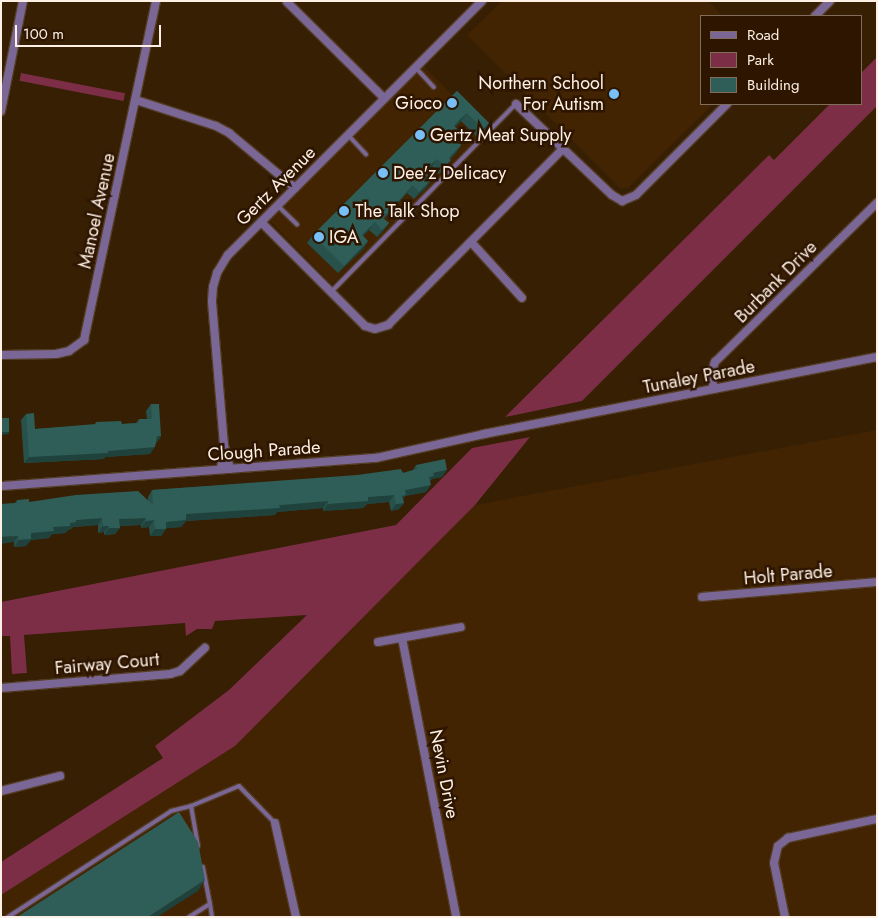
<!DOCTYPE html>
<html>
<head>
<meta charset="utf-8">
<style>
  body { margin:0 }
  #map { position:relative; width:878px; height:918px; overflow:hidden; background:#371f04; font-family:Jost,sans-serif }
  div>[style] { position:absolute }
  .built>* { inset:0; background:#422402; transform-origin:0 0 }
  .green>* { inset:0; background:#7b2e46; transform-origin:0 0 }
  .roads { filter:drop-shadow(1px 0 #533c23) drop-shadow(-1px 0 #533c23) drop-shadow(0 1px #533c23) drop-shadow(0 -1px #533c23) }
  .lane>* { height:4px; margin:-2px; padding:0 2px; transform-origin:2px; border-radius:2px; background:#7a6795 }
  .street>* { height:8px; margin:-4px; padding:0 4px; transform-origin:4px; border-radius:4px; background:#7a6795 }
  .wall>* { inset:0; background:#28514b }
  .shaded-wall>* { inset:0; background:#20423d }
  .building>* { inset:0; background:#2e5e57; transform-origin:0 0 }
  .dots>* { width:14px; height:14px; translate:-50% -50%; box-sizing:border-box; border:2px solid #2d1500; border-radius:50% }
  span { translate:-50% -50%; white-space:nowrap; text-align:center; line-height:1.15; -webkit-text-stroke:5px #2d1500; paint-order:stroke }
  .poi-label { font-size:18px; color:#fef0e4 }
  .right { translate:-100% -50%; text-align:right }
  .left { translate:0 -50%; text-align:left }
  .street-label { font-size:18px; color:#fef0e4 }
  .frame { position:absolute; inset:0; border:2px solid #fef0e4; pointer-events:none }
  .legend { position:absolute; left:700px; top:15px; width:162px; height:90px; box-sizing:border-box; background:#2d1500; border:1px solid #816d5b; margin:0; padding:6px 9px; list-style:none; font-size:15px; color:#fef0e4 }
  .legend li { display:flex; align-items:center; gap:10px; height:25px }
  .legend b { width:25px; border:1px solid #816d5b }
  .scale { position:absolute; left:15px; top:25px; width:146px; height:22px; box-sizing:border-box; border:2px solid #fef0e4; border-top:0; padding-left:6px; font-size:15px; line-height:18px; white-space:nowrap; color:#fef0e4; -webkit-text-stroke:4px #2d1500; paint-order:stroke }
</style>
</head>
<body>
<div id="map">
  <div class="built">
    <div style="clip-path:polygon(502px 1px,708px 1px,723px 16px,702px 16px,702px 104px,713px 104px,628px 188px,620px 188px,467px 35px)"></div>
    <div style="left:424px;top:66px;width:93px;height:218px;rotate:46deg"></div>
    <div style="clip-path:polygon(877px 430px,877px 917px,1px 917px,1px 895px,235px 746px,475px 505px)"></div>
  </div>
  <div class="green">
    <div style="clip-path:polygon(877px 57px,877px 106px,582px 401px,505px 417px,769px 155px,774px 160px,830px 104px,862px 104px,862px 72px)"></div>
    <div style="left:21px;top:73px;width:106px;height:8px;rotate:11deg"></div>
    <div style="clip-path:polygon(530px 437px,475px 505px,235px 746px,1px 895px,1px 862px,163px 758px,155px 746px,229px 690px,307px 615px,215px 621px,212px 629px,197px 629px,186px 636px,185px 623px,24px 635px,27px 673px,12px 674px,10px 636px,1px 636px,1px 602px,396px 525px,472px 448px)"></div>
  </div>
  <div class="roads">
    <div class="lane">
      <div style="left:416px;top:68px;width:26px;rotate:47deg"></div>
      <div style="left:349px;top:136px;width:25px;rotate:47deg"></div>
      <div style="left:277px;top:205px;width:28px;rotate:44deg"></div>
      <div style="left:331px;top:292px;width:264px;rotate:-45.5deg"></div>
      <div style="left:198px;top:846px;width:41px;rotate:-99.9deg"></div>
      <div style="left:191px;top:806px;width:52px;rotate:-22.6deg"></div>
      <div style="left:239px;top:786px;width:52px;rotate:45.8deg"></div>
      <div style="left:210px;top:904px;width:13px;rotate:81deg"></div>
      <div style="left:8px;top:917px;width:194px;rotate:-33deg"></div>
      <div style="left:171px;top:811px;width:21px;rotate:-14deg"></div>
      <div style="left:189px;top:917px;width:25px;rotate:-32deg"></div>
      <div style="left:210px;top:904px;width:38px;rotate:-101deg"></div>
    </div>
    <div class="street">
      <div style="left:287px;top:2px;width:136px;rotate:44.7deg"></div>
      <div style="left:815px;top:16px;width:21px;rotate:-45deg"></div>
      <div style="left:136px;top:100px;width:84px;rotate:18deg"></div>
      <div style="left:216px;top:126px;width:15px;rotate:28deg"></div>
      <div style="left:229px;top:133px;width:86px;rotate:39.8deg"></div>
      <div style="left:516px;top:104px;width:132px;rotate:43.5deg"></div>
      <div style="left:612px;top:195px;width:12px;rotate:31deg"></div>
      <div style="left:622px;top:201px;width:15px;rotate:-23deg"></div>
      <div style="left:636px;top:195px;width:129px;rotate:-45deg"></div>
      <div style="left:1px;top:111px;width:112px;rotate:-78.7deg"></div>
      <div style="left:261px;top:222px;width:147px;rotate:45deg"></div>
      <div style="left:365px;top:326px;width:10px;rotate:17deg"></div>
      <div style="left:375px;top:329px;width:14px;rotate:-17deg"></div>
      <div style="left:388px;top:325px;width:248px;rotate:-45.2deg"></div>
      <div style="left:472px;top:243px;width:74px;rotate:47.7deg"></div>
      <div style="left:1px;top:355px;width:55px;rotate:-1deg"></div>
      <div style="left:56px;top:354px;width:13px;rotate:-13deg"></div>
      <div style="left:69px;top:351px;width:19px;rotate:-36deg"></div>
      <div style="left:84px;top:340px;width:347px;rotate:-78deg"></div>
      <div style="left:714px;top:389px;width:15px;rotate:-101deg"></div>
      <div style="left:711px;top:374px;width:13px;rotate:-72deg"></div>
      <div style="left:715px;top:362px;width:227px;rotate:-44.5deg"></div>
      <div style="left:221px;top:469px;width:24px;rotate:-83deg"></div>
      <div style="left:230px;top:469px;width:25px;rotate:-104deg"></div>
      <div style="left:224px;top:445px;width:144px;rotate:-94.8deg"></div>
      <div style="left:212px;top:301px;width:14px;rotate:-86deg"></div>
      <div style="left:213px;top:287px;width:15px;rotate:-74deg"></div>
      <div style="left:217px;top:273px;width:21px;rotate:-59deg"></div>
      <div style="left:228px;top:255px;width:359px;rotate:-45deg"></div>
      <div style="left:1px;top:486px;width:376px;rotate:-4.3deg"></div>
      <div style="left:376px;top:458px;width:111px;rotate:-12.5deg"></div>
      <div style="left:484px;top:434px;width:400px;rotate:-11.1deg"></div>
      <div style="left:702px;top:597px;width:176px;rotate:-4.9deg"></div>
      <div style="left:402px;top:638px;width:284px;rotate:79deg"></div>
      <div style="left:378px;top:642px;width:84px;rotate:-10.2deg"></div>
      <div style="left:1px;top:688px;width:170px;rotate:-4.7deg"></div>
      <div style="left:170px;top:674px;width:10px;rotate:-17deg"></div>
      <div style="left:180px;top:671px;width:34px;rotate:-43deg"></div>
      <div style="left:1px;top:791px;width:61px;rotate:-14.3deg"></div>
      <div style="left:275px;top:823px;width:96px;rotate:77.4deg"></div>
      <div style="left:785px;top:917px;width:55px;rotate:-101.5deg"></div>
      <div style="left:774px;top:863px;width:17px;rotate:-77deg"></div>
      <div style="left:778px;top:846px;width:13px;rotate:-39deg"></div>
      <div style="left:788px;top:838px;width:91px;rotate:-12.1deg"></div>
    </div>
  </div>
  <div class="wall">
    <div style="clip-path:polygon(457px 91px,489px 123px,484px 131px,477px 137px,461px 121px,455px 127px,461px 133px,456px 140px,461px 145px,456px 153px,450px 159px,446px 167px,439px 174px,432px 166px,425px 172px,427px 187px,414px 199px,407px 193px,384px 219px,389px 223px,383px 231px,377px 237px,369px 230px,363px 236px,368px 241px,363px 249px,338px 273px,307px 243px,313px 235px)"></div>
    <div style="clip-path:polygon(151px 404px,161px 436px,157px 442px,156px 443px,150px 454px,105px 457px,104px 459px,24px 463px,21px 420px,26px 414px,35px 429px,94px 425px,96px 422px,122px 424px,136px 423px,139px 419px,147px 419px,146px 411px)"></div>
    <div style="clip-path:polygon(416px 465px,442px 477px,432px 479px,430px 481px,426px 492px,405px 496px,403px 499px,404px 503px,399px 509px,391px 511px,389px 502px,367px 504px,363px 508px,323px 511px,323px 508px,277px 512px,275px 515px,186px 521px,181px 527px,166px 528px,161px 536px,150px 536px,149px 527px,141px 528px,141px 525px,120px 526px,120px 528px,115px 534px,104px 535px,104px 532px,98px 533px,98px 525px,73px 527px,71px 529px,68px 530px,66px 533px,52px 534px,49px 538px,31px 540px,26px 546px,14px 547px,14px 542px,2px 504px,15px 503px,17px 500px,29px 502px,148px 500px,148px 497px,152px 490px,403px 473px,413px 470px)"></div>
  </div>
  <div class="shaded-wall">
    <div style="clip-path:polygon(467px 113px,461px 121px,449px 134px,454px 126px)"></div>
    <div style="clip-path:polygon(489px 123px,484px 131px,477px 137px,483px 129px)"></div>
    <div style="clip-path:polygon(461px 145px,456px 153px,443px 165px,449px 158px)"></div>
    <div style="clip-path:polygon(437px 159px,432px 166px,419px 179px,424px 171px)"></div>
    <div style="clip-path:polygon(451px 160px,446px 167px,439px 174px,445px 166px)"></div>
    <div style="clip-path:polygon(432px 179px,427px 187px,414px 199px,419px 192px)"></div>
    <div style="clip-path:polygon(413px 185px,407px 193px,378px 225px,383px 218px)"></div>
    <div style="clip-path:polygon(375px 222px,369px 230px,357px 243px,362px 235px)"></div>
    <div style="clip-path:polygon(389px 223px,383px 231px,377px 237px,382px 230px)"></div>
    <div style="clip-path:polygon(368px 241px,363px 249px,338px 273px,344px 266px)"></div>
    <div style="clip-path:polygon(10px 431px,8px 434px,1px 435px,2px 432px)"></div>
    <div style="clip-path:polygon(157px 436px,161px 436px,157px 442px,153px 443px)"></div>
    <div style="clip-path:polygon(155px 447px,150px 454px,105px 457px,104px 459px,24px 463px,29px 457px)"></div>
    <div style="clip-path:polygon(447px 470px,442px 477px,432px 479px,429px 483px,424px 484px,433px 473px)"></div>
    <div style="clip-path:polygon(431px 485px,426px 492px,405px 496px,401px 502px,397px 503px,405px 490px)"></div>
    <div style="clip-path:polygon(394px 495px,389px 502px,367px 504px,363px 508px,323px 511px,328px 504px,368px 497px)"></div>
    <div style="clip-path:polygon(328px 501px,323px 508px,277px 512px,275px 515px,186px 521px,181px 527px,161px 529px,166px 522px,186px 514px)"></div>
    <div style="clip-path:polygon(404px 503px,399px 509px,391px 511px,396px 504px)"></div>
    <div style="clip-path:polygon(102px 518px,98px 525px,73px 527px,71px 529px,68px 530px,66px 533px,52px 534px,49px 538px,31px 540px,26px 546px,14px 547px,19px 540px,31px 533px,70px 523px,76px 520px)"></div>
    <div style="clip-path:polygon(146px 518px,141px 525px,115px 526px,119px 519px)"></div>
    <div style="clip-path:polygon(154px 520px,149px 527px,141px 528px,146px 521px)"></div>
    <div style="clip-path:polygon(103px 526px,109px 526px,104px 532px,98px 533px)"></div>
    <div style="clip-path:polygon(109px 528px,120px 528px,115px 534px,104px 535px)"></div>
    <div style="clip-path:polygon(155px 529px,166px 529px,161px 536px,150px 536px)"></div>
    <div style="clip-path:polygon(18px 536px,14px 542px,1px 544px,1px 537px)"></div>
    <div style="clip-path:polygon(205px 880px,198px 891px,157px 917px,148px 917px)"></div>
  </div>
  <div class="building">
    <div style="clip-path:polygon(457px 91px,489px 123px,483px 129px,467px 113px,460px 119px,454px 126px,461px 133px,455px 139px,461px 145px,449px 158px,451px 160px,445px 166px,437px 159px,424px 171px,432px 179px,419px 192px,413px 185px,383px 218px,389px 223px,382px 230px,375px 222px,362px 235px,368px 241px,344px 266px,313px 235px)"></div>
    <div style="clip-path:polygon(151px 404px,159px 404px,161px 436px,157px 436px,155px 447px,108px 451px,108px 453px,29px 457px,26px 414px,34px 413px,35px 429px,96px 424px,96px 422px,121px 421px,122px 424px,139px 423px,139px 419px,152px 419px)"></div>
    <div style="left:1px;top:418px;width:8px;height:14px"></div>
    <div style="clip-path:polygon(445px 459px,447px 470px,433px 473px,434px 476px,429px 477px,431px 485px,405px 490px,406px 495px,402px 496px,404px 503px,396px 504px,394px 495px,368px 497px,368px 501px,328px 504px,328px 501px,279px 505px,280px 508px,186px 514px,186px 520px,166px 522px,166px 529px,155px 529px,154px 520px,146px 521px,146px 518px,119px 519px,120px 528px,109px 528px,109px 526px,103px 526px,102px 518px,76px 520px,76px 522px,70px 523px,70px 526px,53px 527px,54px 531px,31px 533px,31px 539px,19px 540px,18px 536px,1px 537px,1px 503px,2px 504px,17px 503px,17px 500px,29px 499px,29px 502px,76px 495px,138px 491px,153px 505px,152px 490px,357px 475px,401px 469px,403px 473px,417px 469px,416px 465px)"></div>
    <div style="clip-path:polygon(179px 812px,198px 842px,205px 880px,148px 917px,17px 917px)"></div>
  </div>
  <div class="dots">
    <div style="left:614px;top:94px;background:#78bff7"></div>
    <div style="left:452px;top:103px;background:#78bff7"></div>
    <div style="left:420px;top:135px;background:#78bff7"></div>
    <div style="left:383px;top:173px;background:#78bff7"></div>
    <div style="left:344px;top:211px;background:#78bff7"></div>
    <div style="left:319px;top:237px;background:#78bff7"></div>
  </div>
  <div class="poi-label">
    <span class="right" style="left:604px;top:94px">Northern School<br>For Autism</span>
    <span class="right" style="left:442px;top:103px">Gioco</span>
    <span class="left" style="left:430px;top:135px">Gertz Meat Supply</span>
    <span class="left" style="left:393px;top:173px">Dee'z Delicacy</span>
    <span class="left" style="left:355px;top:211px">The Talk Shop</span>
    <span class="left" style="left:329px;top:237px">IGA</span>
  </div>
  <div class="street-label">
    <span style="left:276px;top:186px;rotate:-45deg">Gertz Avenue</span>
    <span style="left:97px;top:211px;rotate:-78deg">Manoel Avenue</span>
    <span style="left:776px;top:282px;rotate:-45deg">Burbank Drive</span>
    <span style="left:699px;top:377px;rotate:-11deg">Tunaley Parade</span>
    <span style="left:264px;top:451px;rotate:-4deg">Clough Parade</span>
    <span style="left:788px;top:575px;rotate:-5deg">Holt Parade</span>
    <span style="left:107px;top:664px;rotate:-5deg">Fairway Court</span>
    <span style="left:444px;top:774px;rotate:79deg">Nevin Drive</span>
  </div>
  <div class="frame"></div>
  <ul class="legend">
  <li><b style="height:6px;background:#7a6795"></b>Road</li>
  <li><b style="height:14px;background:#7b2e46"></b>Park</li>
  <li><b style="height:14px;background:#2e5e57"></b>Building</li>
  </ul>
  <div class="scale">100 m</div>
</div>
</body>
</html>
